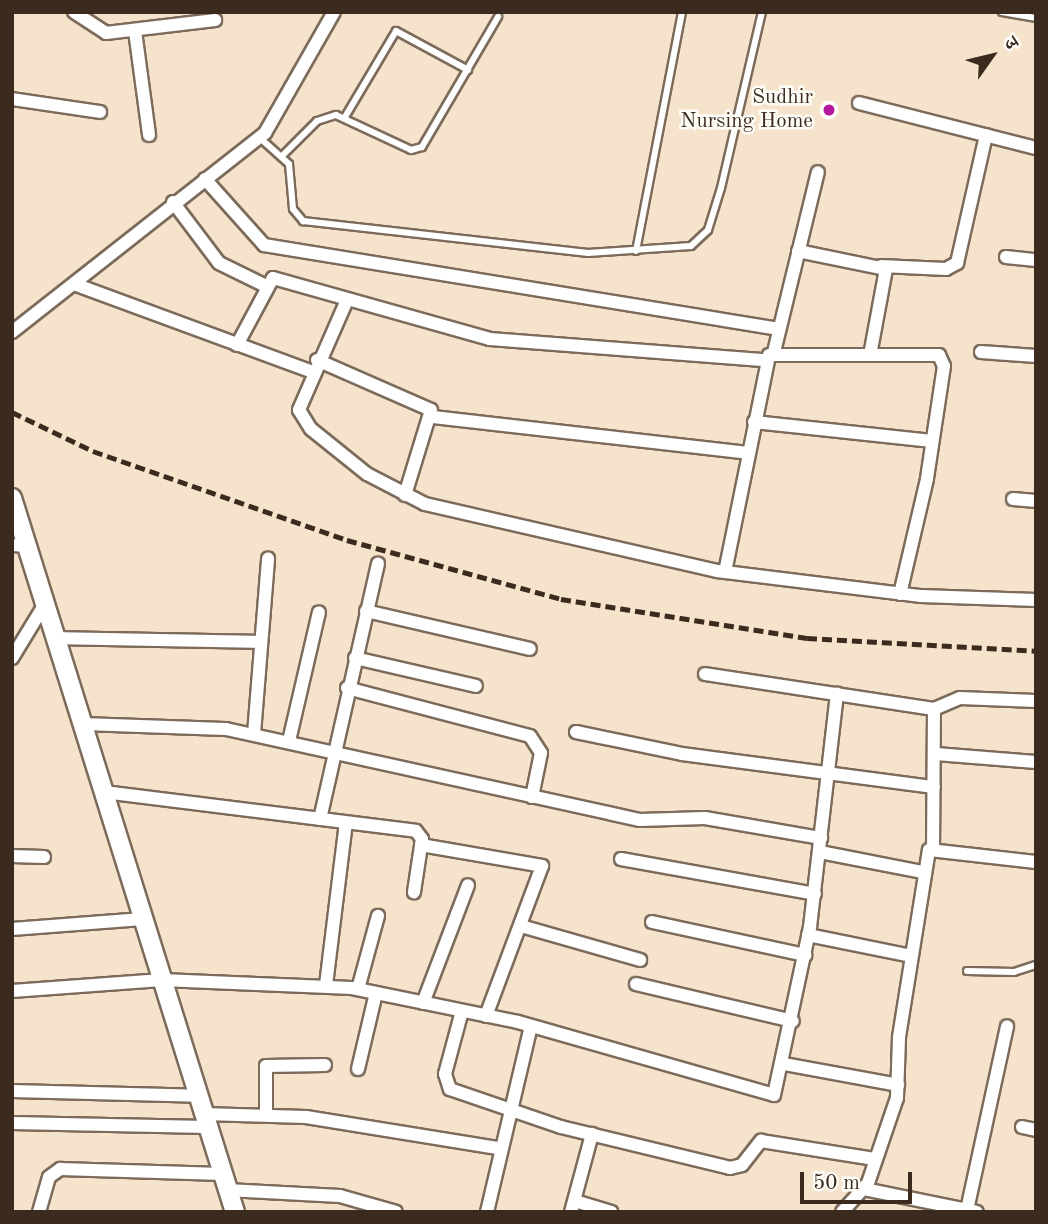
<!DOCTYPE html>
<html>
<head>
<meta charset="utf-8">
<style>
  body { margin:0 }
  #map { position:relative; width:1048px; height:1224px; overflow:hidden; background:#f6e3cb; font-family:"Old Standard TT","Noto Serif Devanagari",serif }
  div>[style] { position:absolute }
  .roads { filter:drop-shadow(2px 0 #7c6b5b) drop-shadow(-2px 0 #7c6b5b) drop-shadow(0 2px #7c6b5b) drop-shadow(0 -2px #7c6b5b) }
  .lane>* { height:6px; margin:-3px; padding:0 3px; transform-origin:3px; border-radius:3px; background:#fff }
  .street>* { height:12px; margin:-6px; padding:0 6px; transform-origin:6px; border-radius:6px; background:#fff }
  .secondary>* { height:18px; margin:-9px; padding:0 9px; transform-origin:9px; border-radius:9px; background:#fff }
  .rail>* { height:4.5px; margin-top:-2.25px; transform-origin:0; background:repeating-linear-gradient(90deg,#3b2a1e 0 10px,transparent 0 15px) }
  .dots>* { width:19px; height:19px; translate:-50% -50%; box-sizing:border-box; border:4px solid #fdfcf7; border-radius:50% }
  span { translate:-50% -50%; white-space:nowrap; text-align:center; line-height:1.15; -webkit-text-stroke:5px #fdfcf7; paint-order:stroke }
  .poi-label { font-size:21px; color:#3b2a1e }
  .right { translate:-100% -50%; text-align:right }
  .frame { position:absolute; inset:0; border:14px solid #3b2a1e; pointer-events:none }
  .north { position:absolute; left:957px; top:21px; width:70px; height:70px; -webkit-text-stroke:5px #fdfcf7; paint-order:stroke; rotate:56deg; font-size:19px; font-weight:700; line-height:28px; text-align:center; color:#3b2a1e }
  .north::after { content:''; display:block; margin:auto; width:24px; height:32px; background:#3b2a1e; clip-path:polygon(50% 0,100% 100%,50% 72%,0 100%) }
  .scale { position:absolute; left:800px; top:1172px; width:112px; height:32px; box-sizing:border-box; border:4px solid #3b2a1e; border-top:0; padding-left:9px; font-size:21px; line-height:24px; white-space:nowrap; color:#3b2a1e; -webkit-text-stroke:5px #fdfcf7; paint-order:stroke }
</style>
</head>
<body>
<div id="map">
  <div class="roads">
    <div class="lane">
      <div style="left:1002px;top:12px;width:35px;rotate:10deg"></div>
      <div style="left:345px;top:117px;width:100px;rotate:-59.3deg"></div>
      <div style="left:396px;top:31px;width:82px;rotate:28.4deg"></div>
      <div style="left:260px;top:138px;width:39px;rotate:42deg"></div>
      <div style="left:289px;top:164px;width:45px;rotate:84.9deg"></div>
      <div style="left:293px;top:209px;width:16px;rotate:50deg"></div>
      <div style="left:303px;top:221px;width:287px;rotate:6.4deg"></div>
      <div style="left:588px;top:253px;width:103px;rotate:-3.9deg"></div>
      <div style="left:691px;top:246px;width:23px;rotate:-43deg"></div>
      <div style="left:708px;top:230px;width:44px;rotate:-72.8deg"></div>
      <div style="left:721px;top:188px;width:181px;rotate:-76.9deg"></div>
      <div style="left:283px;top:155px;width:48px;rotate:-45deg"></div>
      <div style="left:317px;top:121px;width:20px;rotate:-18deg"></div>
      <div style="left:336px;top:115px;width:83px;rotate:25deg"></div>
      <div style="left:411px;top:150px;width:11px;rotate:-15deg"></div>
      <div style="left:422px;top:147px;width:151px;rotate:-59.7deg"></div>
      <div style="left:636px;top:251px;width:243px;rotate:-79.1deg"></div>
      <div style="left:967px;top:971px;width:47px;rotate:1.2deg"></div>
      <div style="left:1014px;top:972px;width:23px;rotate:-18deg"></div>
    </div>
    <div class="street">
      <div style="left:74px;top:12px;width:38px;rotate:33deg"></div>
      <div style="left:106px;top:33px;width:110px;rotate:-6.8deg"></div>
      <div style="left:135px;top:31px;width:105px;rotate:82.3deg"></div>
      <div style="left:12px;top:99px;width:89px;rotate:8.4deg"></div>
      <div style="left:859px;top:103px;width:183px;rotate:14.3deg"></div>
      <div style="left:205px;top:179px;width:89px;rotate:48.2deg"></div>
      <div style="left:264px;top:245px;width:522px;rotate:9.26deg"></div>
      <div style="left:173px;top:202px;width:76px;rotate:53deg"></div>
      <div style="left:219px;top:263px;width:50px;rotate:26.1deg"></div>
      <div style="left:798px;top:251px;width:90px;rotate:11.6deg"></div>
      <div style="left:886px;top:269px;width:87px;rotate:100.5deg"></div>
      <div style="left:1006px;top:257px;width:30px;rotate:6deg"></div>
      <div style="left:881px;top:266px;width:65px;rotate:2.6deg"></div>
      <div style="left:946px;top:269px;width:13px;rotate:-29deg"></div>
      <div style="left:957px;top:263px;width:131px;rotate:-77.2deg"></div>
      <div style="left:74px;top:284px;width:252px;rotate:20.2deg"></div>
      <div style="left:347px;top:300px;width:120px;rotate:113.6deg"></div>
      <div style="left:299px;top:410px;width:22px;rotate:58deg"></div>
      <div style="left:311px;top:429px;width:72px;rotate:38.8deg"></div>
      <div style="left:367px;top:474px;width:65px;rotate:27.3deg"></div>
      <div style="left:425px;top:504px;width:300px;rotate:12.9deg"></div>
      <div style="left:717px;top:571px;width:206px;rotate:7deg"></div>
      <div style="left:921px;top:596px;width:115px;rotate:2deg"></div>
      <div style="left:12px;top:332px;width:322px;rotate:-38.2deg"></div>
      <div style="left:265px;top:133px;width:139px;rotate:-60.3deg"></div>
      <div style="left:237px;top:345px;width:76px;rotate:-61.8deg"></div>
      <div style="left:273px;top:278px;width:225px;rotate:15.7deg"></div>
      <div style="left:490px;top:339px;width:276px;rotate:4.4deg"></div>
      <div style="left:774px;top:352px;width:185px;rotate:-76.3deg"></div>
      <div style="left:981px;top:352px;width:55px;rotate:4.2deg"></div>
      <div style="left:317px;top:360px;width:124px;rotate:23.7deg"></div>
      <div style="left:431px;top:410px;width:89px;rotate:107deg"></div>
      <div style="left:433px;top:417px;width:317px;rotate:6.5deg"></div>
      <div style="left:754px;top:422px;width:179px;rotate:6.1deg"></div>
      <div style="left:1013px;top:499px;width:23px;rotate:5deg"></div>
      <div style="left:12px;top:545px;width:15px;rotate:4deg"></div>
      <div style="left:725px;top:572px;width:221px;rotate:-78.5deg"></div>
      <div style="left:769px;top:355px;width:170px"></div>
      <div style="left:939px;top:355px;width:12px;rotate:66deg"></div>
      <div style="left:944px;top:366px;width:114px;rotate:98.6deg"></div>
      <div style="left:927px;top:479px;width:118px;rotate:103.2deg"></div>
      <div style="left:366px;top:611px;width:168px;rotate:13deg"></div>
      <div style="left:56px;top:638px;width:204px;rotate:1.1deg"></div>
      <div style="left:12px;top:658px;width:63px;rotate:-58.6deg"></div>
      <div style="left:355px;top:658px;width:124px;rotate:13deg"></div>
      <div style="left:705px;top:674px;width:232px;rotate:8.7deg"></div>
      <div style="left:934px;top:709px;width:139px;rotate:90.4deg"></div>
      <div style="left:347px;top:688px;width:189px;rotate:14.7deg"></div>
      <div style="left:530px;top:736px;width:20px;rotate:57deg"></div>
      <div style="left:541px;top:753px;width:45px;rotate:101.6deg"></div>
      <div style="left:934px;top:709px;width:28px;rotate:-23deg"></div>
      <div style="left:960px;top:698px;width:76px;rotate:2.3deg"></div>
      <div style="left:82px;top:724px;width:144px;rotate:2deg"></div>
      <div style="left:226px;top:729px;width:424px;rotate:12.4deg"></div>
      <div style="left:640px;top:820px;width:65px;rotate:-1.8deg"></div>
      <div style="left:705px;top:818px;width:118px;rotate:9.8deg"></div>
      <div style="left:576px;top:732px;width:108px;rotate:11.7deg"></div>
      <div style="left:682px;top:754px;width:254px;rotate:7.5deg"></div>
      <div style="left:254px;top:734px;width:176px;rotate:-85.4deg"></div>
      <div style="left:289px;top:741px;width:132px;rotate:-76.9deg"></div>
      <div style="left:936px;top:754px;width:100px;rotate:4.6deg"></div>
      <div style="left:104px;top:792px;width:314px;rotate:7.1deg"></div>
      <div style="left:416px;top:831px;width:10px;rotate:53deg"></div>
      <div style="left:422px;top:839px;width:54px;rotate:98.6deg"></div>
      <div style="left:320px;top:819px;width:262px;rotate:-77.2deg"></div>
      <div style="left:421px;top:845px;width:123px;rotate:9.8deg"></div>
      <div style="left:542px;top:866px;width:160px;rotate:110.5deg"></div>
      <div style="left:820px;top:852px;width:105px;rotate:11deg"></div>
      <div style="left:12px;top:856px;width:32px;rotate:2deg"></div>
      <div style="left:621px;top:859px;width:197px;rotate:10.2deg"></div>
      <div style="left:652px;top:922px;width:157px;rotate:12.2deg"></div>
      <div style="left:521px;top:926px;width:124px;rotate:15.9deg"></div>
      <div style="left:12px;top:929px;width:131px;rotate:-4.4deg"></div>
      <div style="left:808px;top:935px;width:105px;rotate:11.5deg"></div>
      <div style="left:636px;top:984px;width:161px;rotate:13.3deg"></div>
      <div style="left:326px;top:985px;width:163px;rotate:-83deg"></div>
      <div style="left:358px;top:989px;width:76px;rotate:-74.7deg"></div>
      <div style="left:12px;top:991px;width:150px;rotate:-4.2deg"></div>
      <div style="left:162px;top:980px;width:190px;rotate:2.4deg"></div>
      <div style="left:352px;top:988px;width:169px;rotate:11.6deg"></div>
      <div style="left:518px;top:1022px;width:266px;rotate:15.9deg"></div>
      <div style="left:774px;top:1095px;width:172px;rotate:-77.9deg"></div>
      <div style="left:810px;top:927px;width:235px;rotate:-83.4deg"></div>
      <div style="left:423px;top:1003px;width:126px;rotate:-69.1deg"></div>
      <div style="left:462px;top:1011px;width:65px;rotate:105.1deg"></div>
      <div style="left:445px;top:1074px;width:16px;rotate:72deg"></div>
      <div style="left:450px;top:1089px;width:117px;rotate:18.9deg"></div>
      <div style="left:561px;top:1127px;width:174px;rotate:13.6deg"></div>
      <div style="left:730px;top:1168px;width:12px;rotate:-14deg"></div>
      <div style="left:742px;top:1165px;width:31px;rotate:-52deg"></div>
      <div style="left:761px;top:1141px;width:115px;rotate:9deg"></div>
      <div style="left:784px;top:1064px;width:116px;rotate:10.4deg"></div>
      <div style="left:358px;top:1069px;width:78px;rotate:-76.7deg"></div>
      <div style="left:12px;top:1091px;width:186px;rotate:1.5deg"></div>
      <div style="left:203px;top:1114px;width:103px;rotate:1.7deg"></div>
      <div style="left:306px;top:1117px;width:194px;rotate:9.2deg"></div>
      <div style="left:266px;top:1115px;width:49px;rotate:-90deg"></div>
      <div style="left:266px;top:1066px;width:59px;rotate:-1deg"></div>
      <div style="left:12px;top:1123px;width:195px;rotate:1.2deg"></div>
      <div style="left:1022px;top:1127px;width:14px;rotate:12deg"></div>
      <div style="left:864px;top:1189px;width:115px;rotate:11.5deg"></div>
      <div style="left:227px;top:1190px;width:113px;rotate:3deg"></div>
      <div style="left:340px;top:1196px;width:58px;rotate:15.9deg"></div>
      <div style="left:575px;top:1201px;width:38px;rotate:17deg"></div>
      <div style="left:967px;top:1210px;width:188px;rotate:-77.7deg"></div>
      <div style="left:39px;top:1212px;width:36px;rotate:-74deg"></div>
      <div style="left:49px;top:1177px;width:14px;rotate:-36deg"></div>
      <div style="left:60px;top:1169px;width:162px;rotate:1.8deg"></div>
      <div style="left:487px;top:1212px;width:191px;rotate:-76.7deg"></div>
      <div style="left:571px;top:1212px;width:81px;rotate:-74.9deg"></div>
      <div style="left:842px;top:1212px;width:39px;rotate:-48deg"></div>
      <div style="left:868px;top:1183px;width:90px;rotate:-71.2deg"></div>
      <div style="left:897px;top:1098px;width:61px;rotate:-88.1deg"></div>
      <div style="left:899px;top:1037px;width:189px;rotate:-80.9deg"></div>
      <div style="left:929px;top:850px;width:108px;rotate:6.4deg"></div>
    </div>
    <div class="secondary">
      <div style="left:12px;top:498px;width:748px;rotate:72.66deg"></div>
    </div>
  </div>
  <div class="rail">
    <div style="left:12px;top:412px;width:90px;rotate:25.7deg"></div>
    <div style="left:93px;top:451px;width:269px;rotate:19.3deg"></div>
    <div style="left:347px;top:540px;width:222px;rotate:15.4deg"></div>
    <div style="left:561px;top:599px;width:249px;rotate:9deg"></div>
    <div style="left:807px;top:638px;width:229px;rotate:3.2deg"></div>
  </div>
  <div class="dots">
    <div style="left:829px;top:110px;background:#b5179e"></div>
  </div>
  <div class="poi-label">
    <span class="right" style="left:813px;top:110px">Sudhir<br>Nursing Home</span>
  </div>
  <div class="frame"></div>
  <div class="north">उ</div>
  <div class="scale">50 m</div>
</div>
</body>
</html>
